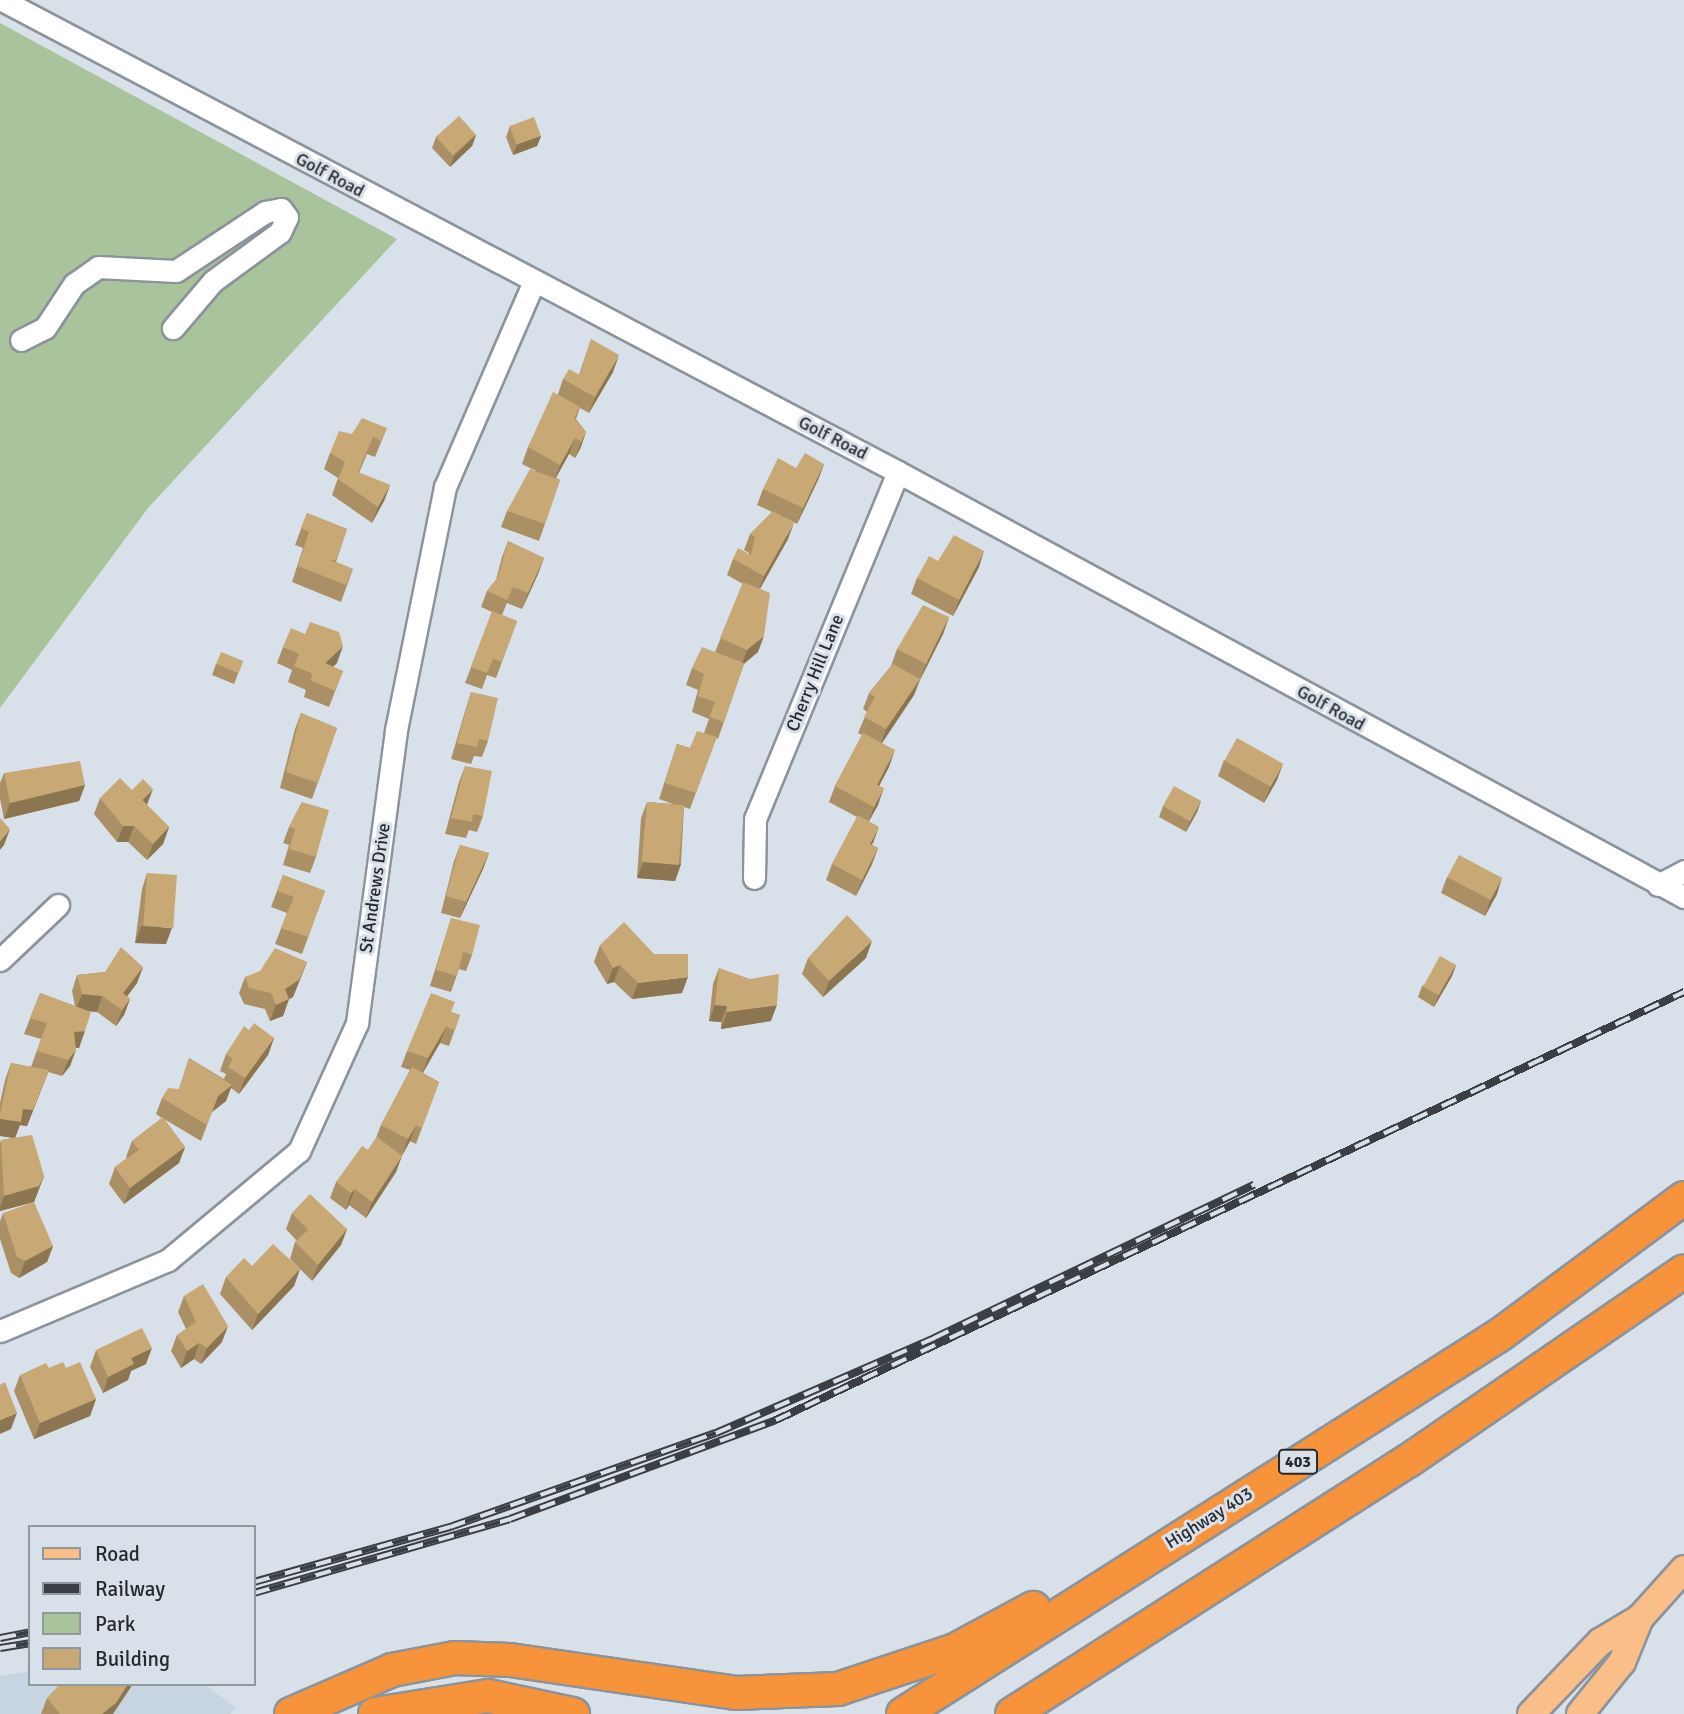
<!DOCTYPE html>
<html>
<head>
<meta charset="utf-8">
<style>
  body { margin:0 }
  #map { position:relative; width:1684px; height:1714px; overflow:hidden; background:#d8e1e9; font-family:Signika,sans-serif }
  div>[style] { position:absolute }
  .built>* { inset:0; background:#c7d5e2 }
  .green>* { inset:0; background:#a9c49c }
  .roads { filter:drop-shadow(2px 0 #8c939b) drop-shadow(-2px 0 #8c939b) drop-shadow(0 2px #8c939b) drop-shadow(0 -2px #8c939b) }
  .minor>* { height:21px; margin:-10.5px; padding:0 10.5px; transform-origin:10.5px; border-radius:10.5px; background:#fff }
  .major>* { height:26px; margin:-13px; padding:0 13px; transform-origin:13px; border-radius:13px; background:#fabe89 }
  .highway>* { height:32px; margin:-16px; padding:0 16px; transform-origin:16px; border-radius:16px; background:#f6933b }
  .rail>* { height:8px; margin-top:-4px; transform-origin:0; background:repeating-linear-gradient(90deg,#d8e1e9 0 16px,#3b3f43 0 32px); box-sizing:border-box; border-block:2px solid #3b3f43 }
  .wall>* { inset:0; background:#ac9065 }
  .shaded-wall>* { inset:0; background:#8c7652 }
  .building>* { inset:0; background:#c8a875; transform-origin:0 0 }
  span { translate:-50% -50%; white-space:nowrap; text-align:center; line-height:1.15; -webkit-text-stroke:6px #d8e1e9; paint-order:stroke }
  .shield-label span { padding:2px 5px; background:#d8e1e9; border:2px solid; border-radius:5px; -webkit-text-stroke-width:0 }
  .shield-label { font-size:16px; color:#272a2d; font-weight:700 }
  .street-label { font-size:18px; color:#272a2d }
  .legend { position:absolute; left:28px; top:1525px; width:228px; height:161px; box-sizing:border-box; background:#d8e1e9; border:2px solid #91989e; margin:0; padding:9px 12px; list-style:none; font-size:21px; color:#272a2d }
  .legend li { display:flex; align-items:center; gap:14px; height:35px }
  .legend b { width:35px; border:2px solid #91989e }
</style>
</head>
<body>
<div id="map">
  <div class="built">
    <div style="clip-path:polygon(30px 1671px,30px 1684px,204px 1684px,236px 1708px,230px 1714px,0 1714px,0 1676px)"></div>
  </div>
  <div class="green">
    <div style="clip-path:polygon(0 23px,397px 239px,148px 508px,0 708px)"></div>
  </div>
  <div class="roads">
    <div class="minor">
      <div style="left:2px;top:0;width:1013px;rotate:27.78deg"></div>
      <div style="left:898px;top:472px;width:894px;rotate:28.4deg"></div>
      <div style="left:21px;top:340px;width:27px;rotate:-27deg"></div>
      <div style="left:45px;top:328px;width:53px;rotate:-56.6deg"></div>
      <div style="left:74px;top:284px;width:29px;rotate:-35deg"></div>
      <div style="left:98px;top:267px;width:78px;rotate:2.9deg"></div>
      <div style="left:176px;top:271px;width:107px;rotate:-33.5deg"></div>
      <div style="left:265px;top:212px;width:16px;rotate:-11deg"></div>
      <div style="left:281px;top:209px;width:10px;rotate:53deg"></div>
      <div style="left:287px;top:217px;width:17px;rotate:115deg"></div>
      <div style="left:280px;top:232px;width:83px;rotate:143.8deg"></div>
      <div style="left:213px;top:281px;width:62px;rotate:130.4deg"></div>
      <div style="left:754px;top:878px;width:59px;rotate:-89deg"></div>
      <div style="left:755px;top:819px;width:375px;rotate:-67.6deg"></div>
      <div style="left:1658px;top:885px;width:30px;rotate:-28deg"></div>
      <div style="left:0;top:960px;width:80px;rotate:-43.5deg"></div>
      <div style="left:0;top:1331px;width:182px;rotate:-22.9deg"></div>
      <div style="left:168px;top:1260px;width:170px;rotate:-39.8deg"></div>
      <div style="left:299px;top:1151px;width:141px;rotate:-65.6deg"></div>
      <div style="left:357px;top:1023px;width:296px;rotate:-82.4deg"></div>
      <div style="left:396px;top:730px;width:248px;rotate:-78.6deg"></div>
      <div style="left:445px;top:487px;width:221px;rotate:-66.6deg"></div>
    </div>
    <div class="major">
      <div style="left:1531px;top:1714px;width:100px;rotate:-46.2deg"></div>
      <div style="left:1600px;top:1642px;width:47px;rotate:-31deg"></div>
      <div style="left:1640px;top:1618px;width:66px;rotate:-48.1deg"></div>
      <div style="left:1580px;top:1714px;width:67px;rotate:-51.1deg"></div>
      <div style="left:1622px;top:1662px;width:48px;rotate:-67.8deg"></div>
    </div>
    <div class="highway">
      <div style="left:291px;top:1714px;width:110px;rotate:-23.5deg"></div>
      <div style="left:392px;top:1670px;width:64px;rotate:-10.8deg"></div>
      <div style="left:455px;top:1658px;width:55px;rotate:2.1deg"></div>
      <div style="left:510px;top:1660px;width:228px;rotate:8.3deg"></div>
      <div style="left:736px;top:1693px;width:102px;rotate:-2.2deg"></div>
      <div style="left:838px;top:1689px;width:123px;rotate:-18.4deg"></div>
      <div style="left:955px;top:1650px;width:89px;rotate:-28.3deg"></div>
      <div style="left:375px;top:1714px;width:114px;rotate:-9.1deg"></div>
      <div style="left:488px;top:1696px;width:87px;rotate:12deg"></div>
      <div style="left:903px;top:1714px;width:709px;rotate:-32.43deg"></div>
      <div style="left:1501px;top:1334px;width:228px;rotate:-36.6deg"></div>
      <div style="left:1012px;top:1714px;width:470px;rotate:-32.6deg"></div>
      <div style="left:1408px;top:1461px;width:335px;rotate:-34.5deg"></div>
    </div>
  </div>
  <div class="rail">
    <div style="left:254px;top:1582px;width:204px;rotate:-15.7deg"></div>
    <div style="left:450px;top:1527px;width:282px;rotate:-19.5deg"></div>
    <div style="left:716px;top:1433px;width:238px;rotate:-23.5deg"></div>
    <div style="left:934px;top:1338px;width:355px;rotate:-25.6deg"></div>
    <div style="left:254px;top:1593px;width:266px;rotate:-16.1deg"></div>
    <div style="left:510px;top:1519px;width:284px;rotate:-20.4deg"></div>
    <div style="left:776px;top:1420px;width:1004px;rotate:-25.24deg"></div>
    <div style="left:0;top:1638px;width:31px;rotate:-11deg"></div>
    <div style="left:0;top:1648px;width:30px;rotate:-9deg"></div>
  </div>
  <div class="wall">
    <div style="clip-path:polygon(510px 126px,541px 136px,537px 146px,513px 155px,506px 137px)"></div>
    <div style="clip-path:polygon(476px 135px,472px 146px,450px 167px,432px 148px,436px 137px)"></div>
    <div style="clip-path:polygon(591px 339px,613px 372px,589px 413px,580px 408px,576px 419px,586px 432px,580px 449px,575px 458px,569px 454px,556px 478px,560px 480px,539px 541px,501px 527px,507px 511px,536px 471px,522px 464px,528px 447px,558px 394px,563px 379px,579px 375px)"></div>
    <div style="clip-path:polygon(387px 428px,375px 457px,367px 454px,359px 473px,390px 485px,384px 501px,372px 523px,332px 495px,338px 478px,324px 469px,330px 453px,352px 434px)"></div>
    <div style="clip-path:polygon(824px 464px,818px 480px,797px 524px,783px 517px,788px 539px,760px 589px,758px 652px,744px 664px,718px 739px,716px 738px,690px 809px,684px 807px,681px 864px,675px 881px,637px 878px,641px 818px,647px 802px,673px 804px,659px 799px,677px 744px,690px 748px,704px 733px,709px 719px,692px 712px,698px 690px,686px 685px,692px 668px,715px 652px,743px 584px,727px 575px,733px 559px,749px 554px,749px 553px,744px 550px,750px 534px,772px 512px,757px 505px,763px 489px,796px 468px)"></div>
    <div style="clip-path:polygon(307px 513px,347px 529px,336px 562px,353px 569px,341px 602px,292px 582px,303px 548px,295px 545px)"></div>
    <div style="clip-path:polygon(508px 541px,544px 558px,538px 574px,522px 609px,507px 603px,502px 615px,517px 621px,496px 678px,487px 675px,482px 689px,465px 683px,492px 612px,481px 607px,487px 591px,496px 580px,502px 557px)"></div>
    <div style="clip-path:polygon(938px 561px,979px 567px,953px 616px,911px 594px,917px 578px)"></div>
    <div style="clip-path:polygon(949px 617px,943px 634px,920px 680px,914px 695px,882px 743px,889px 767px,879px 786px,878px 805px,869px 821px,872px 845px,878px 848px,872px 864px,856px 896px,826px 880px,832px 864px,857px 817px,829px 802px,835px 786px,862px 735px,858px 733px,867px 712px,863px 709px,869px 693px,891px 666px,897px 649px)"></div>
    <div style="clip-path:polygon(283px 647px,337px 663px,333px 667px,343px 671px,329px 707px,304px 697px,306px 690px,288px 682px,292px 670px,277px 663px)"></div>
    <div style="clip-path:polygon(243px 661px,234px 684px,212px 675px,216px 664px)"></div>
    <div style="clip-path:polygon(471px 692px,488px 741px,482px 757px,474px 756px,471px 764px,451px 759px,466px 708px)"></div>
    <div style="clip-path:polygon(301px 713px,337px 728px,312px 799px,280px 788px,295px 729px)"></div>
    <div style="clip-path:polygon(1224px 760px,1277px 780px,1264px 803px,1218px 776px)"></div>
    <div style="clip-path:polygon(465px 766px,483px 816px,477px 832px,469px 830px,466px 838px,445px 834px,459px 782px)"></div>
    <div style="clip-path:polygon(4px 773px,85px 785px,79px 801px,4px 819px,0 799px,0 783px)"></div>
    <div style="clip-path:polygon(100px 798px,147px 805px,169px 827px,163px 844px,147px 860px,128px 842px,117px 842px,94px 814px)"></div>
    <div style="clip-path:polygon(1201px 801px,1197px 812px,1186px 832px,1159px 817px,1163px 806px)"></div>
    <div style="clip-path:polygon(302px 802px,316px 857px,310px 873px,283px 865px,289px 845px,283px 843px,289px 827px)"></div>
    <div style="clip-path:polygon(460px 845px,489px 853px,483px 869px,460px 918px,441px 913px,454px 861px)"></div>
    <div style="clip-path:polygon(147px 873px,166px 944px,135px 943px,142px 889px)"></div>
    <div style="clip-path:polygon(283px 875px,325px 891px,302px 954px,275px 944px,287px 913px,271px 907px)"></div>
    <div style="clip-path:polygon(1447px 877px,1497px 894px,1485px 916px,1441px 893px)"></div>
    <div style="clip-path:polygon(451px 918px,472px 955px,466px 971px,459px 969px,451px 992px,430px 986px)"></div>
    <div style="clip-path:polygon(600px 945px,682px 993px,632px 999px,614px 982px,607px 984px,594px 962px)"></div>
    <div style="clip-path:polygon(808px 958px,866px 958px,823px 997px,802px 974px)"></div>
    <div style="clip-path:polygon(307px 962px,293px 997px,289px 999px,283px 1016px,270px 1021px,265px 1009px,244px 1004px,239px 993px,245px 977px)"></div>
    <div style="clip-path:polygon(1456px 965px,1452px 976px,1434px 1007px,1418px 997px,1422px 986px)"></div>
    <div style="clip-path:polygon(143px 967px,137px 983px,127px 996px,130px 999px,124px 1015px,116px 1026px,97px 1012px,88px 1011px,79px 1048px,76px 1048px,70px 1066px,62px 1076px,48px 1072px,27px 1126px,20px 1125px,15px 1138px,44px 1176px,34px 1202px,0 1211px,0 1143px,1px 1140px,14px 1138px,0 1136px,0 1103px,5px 1080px,11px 1063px,31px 1067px,41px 1039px,24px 1034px,40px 993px,75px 1006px,72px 991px,77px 975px,105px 972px)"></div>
    <div style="clip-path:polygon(719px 968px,771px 1021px,721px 1029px,721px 1022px,709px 1021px,713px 984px)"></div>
    <div style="clip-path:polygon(451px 1012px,460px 1015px,449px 1046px,440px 1043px,423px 1073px,439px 1082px,416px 1144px,410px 1141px,402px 1155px,396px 1172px,366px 1218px,349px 1205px,346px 1210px,330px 1198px,336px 1182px,368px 1150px,376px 1138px,381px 1125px,410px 1070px,401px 1067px,407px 1051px)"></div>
    <div style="clip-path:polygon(249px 1030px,274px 1038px,268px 1055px,239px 1094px,231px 1088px,226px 1101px,212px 1112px,201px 1141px,164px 1119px,185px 1147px,179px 1163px,124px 1204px,109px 1184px,115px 1167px,127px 1158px,126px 1157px,132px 1141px,162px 1118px,156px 1114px,162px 1098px,179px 1089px,189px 1058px,224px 1079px,226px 1074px,220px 1071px,226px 1054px)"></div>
    <div style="clip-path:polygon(3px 1213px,53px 1246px,47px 1262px,19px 1278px,11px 1273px,0 1239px,0 1221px)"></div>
    <div style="clip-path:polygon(292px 1213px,347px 1229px,341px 1245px,312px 1281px,290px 1259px,295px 1242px,297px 1241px,286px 1229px)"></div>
    <div style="clip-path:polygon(252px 1266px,300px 1269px,294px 1286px,252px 1330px,220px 1294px,226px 1277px)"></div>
    <div style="clip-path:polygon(184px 1296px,222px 1342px,201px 1364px,194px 1359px,181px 1368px,171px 1351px,177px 1335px,186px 1329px,178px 1312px)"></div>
    <div style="clip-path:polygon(96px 1350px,146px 1364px,131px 1371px,128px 1380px,103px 1393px,90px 1367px)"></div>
    <div style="clip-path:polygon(49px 1368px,66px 1368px,96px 1399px,90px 1416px,34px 1439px,14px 1391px,20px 1375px)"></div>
    <div style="clip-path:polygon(47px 1698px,113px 1714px,41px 1714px)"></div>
  </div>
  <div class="shaded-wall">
    <div style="clip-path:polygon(476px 135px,472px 146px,450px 167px,454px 156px)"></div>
    <div style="clip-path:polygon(541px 136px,537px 146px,513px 155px,517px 144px)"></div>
    <div style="clip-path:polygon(619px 355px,613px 372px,589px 413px,595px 397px)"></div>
    <div style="clip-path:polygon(586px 432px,580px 449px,575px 458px,581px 442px)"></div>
    <div style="clip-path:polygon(575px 438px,569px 454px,554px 481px,560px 465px)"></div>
    <div style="clip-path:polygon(824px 464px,818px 480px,797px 524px,803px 508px)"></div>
    <div style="clip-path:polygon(390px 485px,384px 501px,372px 523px,378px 507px)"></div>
    <div style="clip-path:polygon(794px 523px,788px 539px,758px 592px,764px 576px)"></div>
    <div style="clip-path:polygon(984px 551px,979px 567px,953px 616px,959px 600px)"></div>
    <div style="clip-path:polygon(544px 558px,538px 574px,522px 609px,528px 593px)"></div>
    <div style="clip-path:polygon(949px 617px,943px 634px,920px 680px,926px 664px)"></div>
    <div style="clip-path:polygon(764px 636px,758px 652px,741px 666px,747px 650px)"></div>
    <div style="clip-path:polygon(343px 646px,337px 663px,319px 679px,325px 663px)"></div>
    <div style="clip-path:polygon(920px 679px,914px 695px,880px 746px,886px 729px)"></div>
    <div style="clip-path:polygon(895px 750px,889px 767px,871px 801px,877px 785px)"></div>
    <div style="clip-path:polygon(1283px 764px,1277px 780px,1264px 803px,1270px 787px)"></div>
    <div style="clip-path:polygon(85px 785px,79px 801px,4px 819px,10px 803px)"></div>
    <div style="clip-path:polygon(884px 788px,878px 805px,868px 823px,874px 807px)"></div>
    <div style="clip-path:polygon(153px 789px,147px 805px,142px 800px)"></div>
    <div style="clip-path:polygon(1201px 801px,1197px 812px,1186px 832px,1190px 821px)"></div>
    <div style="clip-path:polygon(123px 826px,134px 826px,128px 842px,117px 842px)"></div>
    <div style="clip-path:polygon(169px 827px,163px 844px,147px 860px,153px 844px)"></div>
    <div style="clip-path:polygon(879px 827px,873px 843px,864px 860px,870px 844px)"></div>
    <div style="clip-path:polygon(10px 829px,4px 845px,0 850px,0 841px)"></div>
    <div style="clip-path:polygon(878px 848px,872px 864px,856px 896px,862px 880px)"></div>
    <div style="clip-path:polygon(489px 853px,483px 869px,460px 918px,466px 902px)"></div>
    <div style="clip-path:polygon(643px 862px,681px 864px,675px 881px,637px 878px)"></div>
    <div style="clip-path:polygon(1502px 878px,1497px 894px,1485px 916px,1490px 900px)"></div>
    <div style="clip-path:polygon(141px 926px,172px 928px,166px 944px,135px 943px)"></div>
    <div style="clip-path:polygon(872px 941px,866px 958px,823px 997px,829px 981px)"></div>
    <div style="clip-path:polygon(307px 962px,293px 997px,286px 1001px,289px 999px,283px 1016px,270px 1021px,276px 1005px,285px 989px)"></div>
    <div style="clip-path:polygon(620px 965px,614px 982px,607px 984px,613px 968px)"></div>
    <div style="clip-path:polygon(1456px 965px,1452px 976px,1434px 1007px,1438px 996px)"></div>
    <div style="clip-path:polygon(143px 967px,137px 983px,117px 1010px,123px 993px)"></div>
    <div style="clip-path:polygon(688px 977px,682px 993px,632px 999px,638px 983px)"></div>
    <div style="clip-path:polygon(82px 994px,102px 996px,97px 1012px,76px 1010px)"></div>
    <div style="clip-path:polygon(130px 999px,124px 1015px,116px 1026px,122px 1010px)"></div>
    <div style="clip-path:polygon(715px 1005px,727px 1006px,721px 1022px,709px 1021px)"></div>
    <div style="clip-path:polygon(777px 1005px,771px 1021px,721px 1029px,727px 1012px)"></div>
    <div style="clip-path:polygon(446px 1027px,440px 1043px,422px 1074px,428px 1058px)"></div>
    <div style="clip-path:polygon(85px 1031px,79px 1048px,69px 1048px,74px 1032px)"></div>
    <div style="clip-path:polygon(274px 1038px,268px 1055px,239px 1094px,245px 1078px)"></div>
    <div style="clip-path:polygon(76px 1050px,70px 1066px,62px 1076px,68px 1060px)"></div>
    <div style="clip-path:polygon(49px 1070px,27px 1126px,20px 1125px,15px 1138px,0 1136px,0 1119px,23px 1109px)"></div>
    <div style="clip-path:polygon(232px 1085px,226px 1101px,212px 1112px,201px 1141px,218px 1096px)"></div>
    <div style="clip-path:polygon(416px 1125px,410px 1141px,402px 1156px,408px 1139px)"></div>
    <div style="clip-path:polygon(185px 1147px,179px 1163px,124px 1204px,130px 1188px)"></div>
    <div style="clip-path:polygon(402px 1156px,396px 1172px,366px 1218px,372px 1202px)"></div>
    <div style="clip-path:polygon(44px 1176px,34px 1202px,0 1211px,0 1207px,4px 1196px)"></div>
    <div style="clip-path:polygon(355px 1189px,349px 1205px,346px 1210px,351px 1193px)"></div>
    <div style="clip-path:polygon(347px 1229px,341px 1245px,312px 1281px,318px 1265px)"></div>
    <div style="clip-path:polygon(53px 1246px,47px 1262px,19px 1278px,25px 1261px)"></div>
    <div style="clip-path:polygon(300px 1269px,294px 1286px,252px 1330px,258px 1314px)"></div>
    <div style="clip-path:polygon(228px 1326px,222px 1342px,201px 1364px,207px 1348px)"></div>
    <div style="clip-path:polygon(199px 1343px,194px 1359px,181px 1368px,187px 1351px)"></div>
    <div style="clip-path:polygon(152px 1348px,146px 1364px,131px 1371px,128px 1380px,103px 1393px,108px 1377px,131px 1358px)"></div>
    <div style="clip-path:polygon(96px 1399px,90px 1416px,34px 1439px,40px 1423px)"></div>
    <div style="clip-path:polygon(17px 1413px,11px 1429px,0 1434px,0 1420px)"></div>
    <div style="clip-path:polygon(128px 1684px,133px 1684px,113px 1714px,102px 1714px)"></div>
  </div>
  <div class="building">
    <div style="left:459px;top:116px;width:25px;height:31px;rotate:48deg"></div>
    <div style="left:534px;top:117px;width:20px;height:26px;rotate:70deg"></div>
    <div style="clip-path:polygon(591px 339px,619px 355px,595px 397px,563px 379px,569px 369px,580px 375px)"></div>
    <div style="clip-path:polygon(553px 392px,580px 407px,574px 418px,586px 432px,581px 442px,575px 438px,560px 465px,528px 447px)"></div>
    <div style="clip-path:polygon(362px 418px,387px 428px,381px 441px,373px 437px,358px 472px,390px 485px,378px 507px,338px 479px,345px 462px,330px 453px,339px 431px,352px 434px)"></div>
    <div style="clip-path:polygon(805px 453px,824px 464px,803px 508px,763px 489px,778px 458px,796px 468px)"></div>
    <div style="clip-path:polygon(530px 469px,560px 480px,545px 524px,507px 511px)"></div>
    <div style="clip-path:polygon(773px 511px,794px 523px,764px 576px,733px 559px,738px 548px,751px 555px,755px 537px,750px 534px)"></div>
    <div style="clip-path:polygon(307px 513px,347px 529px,336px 560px,330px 560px,353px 569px,346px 585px,298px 566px,309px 532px,301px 528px)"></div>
    <div style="clip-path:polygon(954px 535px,984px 551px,959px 600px,917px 578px,929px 556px,938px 561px)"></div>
    <div style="clip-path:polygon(508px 541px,544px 558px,528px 593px,513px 587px,507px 600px,487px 591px,498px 577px)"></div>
    <div style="clip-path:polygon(743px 582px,770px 593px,764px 636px,747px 650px,720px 638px)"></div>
    <div style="clip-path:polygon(923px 605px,949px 617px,926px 664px,897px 649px)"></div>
    <div style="clip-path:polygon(492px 611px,517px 621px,502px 662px,493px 659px,487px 673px,471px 667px)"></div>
    <div style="clip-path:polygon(310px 622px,339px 632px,343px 646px,325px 663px,343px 671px,335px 691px,310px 680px,313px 674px,294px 666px,299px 654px,283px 647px,291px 628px,305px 634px)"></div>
    <div style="clip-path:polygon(702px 647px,744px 663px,724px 722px,709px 717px,715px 702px,698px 696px,704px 674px,692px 668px)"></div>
    <div style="left:221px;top:652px;width:24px;height:13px;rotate:22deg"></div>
    <div style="clip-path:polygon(893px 664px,920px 679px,886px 729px,864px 717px,875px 697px,869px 693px)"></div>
    <div style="clip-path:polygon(471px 692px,498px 698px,488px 741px,479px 739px,477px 747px,457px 743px)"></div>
    <div style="clip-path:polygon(301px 713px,337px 728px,318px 783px,286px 772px)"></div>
    <div style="clip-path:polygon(697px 731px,717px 737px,696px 793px,665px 783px,677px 744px,690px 748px)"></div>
    <div style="clip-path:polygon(863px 733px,895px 750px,877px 785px,884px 788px,874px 807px,835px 786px)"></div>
    <div style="left:1237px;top:738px;width:53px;height:26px;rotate:29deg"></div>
    <div style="clip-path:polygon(80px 761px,85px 785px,10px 803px,4px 773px)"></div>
    <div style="clip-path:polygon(465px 766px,492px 771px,483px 816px,473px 814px,472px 822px,451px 818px)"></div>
    <div style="clip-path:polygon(120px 778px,132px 790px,143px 779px,153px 789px,142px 800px,169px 827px,153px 844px,134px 826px,123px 826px,100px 798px)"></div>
    <div style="left:1174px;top:786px;width:31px;height:23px;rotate:29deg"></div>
    <div style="clip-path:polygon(302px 802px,329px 810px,316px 857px,289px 849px,295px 829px,289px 827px)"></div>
    <div style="left:647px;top:802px;width:37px;height:60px;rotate:5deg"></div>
    <div style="clip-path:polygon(858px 815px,879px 827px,870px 844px,878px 848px,862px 880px,832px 864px)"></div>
    <div style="clip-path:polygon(0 818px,10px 829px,0 841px)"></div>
    <div style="clip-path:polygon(460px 845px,489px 853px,466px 902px,446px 896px)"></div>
    <div style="left:1459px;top:855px;width:49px;height:25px;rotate:28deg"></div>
    <div style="left:147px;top:873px;width:30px;height:53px;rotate:4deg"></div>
    <div style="clip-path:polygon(283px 875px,325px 891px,308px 937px,281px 928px,294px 897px,277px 891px)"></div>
    <div style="clip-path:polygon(847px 915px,872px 941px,829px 981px,808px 958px)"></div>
    <div style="clip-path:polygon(451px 918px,480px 925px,472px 955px,463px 952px,457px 976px,436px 970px)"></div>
    <div style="clip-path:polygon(624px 922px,654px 954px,688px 954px,688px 977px,638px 983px,620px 965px,613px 968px,600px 945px)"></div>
    <div style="clip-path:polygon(121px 947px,143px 967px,123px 993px,130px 999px,122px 1010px,102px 996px,82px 994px,77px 975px,105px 972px)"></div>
    <div style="clip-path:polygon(275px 948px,307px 962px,299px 980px,285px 989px,289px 999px,276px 1005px,271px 993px,249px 988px,245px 977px,260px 971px)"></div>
    <div style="left:1440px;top:956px;width:18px;height:35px;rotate:29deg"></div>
    <div style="clip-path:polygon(719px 968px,750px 979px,779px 974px,777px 1005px,727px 1012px,727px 1006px,715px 1005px)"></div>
    <div style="clip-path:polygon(40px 993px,91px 1012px,85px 1031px,74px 1032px,76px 1050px,68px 1060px,37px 1051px,47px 1023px,30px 1018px)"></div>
    <div style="clip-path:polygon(431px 993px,455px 1002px,451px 1012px,460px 1015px,455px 1030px,446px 1027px,428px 1058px,407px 1051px)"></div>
    <div style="clip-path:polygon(254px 1023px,274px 1038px,245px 1078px,228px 1067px,233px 1059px,226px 1054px,244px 1026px,249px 1030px)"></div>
    <div style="clip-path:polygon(189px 1058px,232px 1085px,218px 1096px,207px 1125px,162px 1098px,168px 1088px,179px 1089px)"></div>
    <div style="clip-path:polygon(11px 1063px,49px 1070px,33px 1110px,23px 1109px,21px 1122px,0 1119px,0 1114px)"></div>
    <div style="clip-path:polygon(412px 1067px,439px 1082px,422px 1128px,416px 1125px,408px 1139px,381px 1125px)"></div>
    <div style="clip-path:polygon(163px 1117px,185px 1147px,130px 1188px,115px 1167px,139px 1150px,132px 1141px)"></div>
    <div style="clip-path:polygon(32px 1135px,44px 1176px,39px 1186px,4px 1196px,1px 1140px)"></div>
    <div style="clip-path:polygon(377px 1137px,402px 1156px,372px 1202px,355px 1189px,351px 1193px,336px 1182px,362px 1146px,368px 1150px)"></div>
    <div style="clip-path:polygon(310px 1194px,347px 1229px,318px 1265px,295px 1242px,308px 1230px,292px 1213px)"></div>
    <div style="clip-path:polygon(34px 1202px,53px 1246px,25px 1261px,17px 1257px,3px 1213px)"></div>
    <div style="clip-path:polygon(273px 1244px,300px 1269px,258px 1314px,226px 1277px,244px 1258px,252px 1266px)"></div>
    <div style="clip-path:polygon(203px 1284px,228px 1326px,207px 1348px,199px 1343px,187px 1351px,177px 1335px,196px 1322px,184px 1296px)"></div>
    <div style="clip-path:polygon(142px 1328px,152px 1348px,131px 1358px,134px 1364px,108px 1377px,96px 1350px)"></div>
    <div style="clip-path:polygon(63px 1362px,66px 1368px,80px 1362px,96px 1399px,40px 1423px,20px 1375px,46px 1363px,49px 1368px)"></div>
    <div style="clip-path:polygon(5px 1382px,17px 1413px,0 1420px,0 1385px)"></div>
    <div style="clip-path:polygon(60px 1684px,69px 1684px,71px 1686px,77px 1684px,128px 1684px,116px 1703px,102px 1714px,60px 1714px,47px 1698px)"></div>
  </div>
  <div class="shield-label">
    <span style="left:1298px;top:1462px">403</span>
  </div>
  <div class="street-label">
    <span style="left:330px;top:175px;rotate:28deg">Golf Road</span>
    <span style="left:833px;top:438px;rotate:27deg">Golf Road</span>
    <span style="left:815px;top:673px;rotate:-68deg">Cherry Hill Lane</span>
    <span style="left:1331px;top:708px;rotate:29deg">Golf Road</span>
    <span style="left:375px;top:888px;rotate:-82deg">St Andrews Drive</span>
    <span style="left:1209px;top:1518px;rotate:-32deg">Highway 403</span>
  </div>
  <ul class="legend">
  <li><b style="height:9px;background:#fabe89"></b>Road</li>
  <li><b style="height:9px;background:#3b3f43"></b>Railway</li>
  <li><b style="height:19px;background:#a9c49c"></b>Park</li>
  <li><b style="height:19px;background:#c8a875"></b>Building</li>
  </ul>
</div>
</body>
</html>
